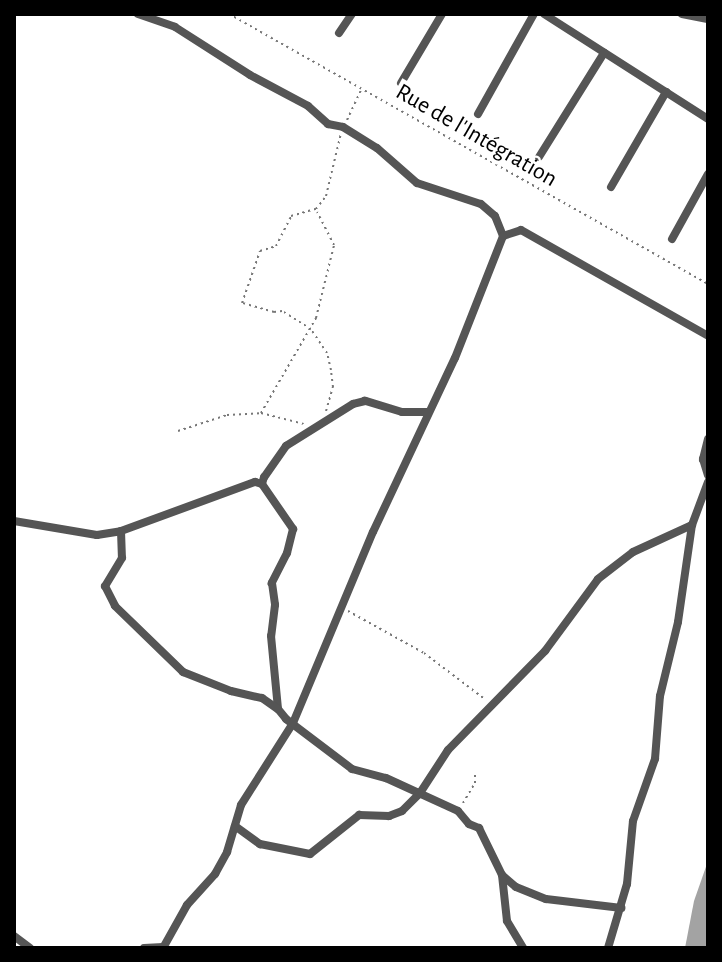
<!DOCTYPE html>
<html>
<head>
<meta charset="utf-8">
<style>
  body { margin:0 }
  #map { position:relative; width:722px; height:962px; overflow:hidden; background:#fff; font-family:"Alegreya Sans",sans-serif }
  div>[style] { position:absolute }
  .water>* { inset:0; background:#a3a3a3 }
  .path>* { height:2px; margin-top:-1px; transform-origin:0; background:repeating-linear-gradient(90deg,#777 0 2px,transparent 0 6px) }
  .minor>* { height:8px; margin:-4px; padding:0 4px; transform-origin:4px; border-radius:4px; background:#555 }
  span { translate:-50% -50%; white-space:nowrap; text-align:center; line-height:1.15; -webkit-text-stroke:8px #fff; paint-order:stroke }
  .street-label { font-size:24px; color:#000 }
  .frame { position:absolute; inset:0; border:16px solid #000; pointer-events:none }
</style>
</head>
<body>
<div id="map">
  <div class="water">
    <div style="clip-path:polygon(708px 861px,708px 948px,685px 948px,694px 901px)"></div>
  </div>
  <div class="path">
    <div style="left:229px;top:14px;width:550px;rotate:29.41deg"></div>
    <div style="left:347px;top:120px;width:33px;rotate:-65deg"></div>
    <div style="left:326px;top:411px;width:25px;rotate:-74deg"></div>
    <div style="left:333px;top:387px;width:17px;rotate:-97deg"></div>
    <div style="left:331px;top:370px;width:17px;rotate:-103deg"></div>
    <div style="left:327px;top:353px;width:29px;rotate:-124deg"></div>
    <div style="left:311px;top:329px;width:34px;rotate:-148deg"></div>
    <div style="left:282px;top:311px;width:8px;rotate:173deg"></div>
    <div style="left:274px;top:312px;width:33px;rotate:-164deg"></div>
    <div style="left:242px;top:303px;width:55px;rotate:-70.9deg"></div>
    <div style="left:260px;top:251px;width:17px;rotate:-17deg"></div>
    <div style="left:276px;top:246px;width:34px;rotate:-63deg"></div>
    <div style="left:291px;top:216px;width:26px;rotate:-16deg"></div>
    <div style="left:316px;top:209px;width:16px;rotate:-52deg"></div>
    <div style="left:326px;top:196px;width:65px;rotate:-76.6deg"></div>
    <div style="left:261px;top:413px;width:110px;rotate:-59.9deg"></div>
    <div style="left:316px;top:318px;width:75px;rotate:-76.1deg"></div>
    <div style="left:334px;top:245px;width:37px;rotate:-117deg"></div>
    <div style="left:178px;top:431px;width:52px;rotate:-18.1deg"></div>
    <div style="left:227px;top:415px;width:34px;rotate:-3deg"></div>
    <div style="left:261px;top:413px;width:44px;rotate:14.3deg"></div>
    <div style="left:348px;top:611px;width:87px;rotate:28.9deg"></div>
    <div style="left:424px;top:653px;width:78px;rotate:37.2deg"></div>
    <div style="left:463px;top:803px;width:23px;rotate:-59deg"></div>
    <div style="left:475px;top:783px;width:11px;rotate:-90deg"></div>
  </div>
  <div class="minor">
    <div style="left:138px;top:14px;width:39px;rotate:19deg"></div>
    <div style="left:175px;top:27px;width:89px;rotate:32.6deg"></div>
    <div style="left:250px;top:75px;width:66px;rotate:28.1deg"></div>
    <div style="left:308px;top:106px;width:27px;rotate:42deg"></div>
    <div style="left:328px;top:124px;width:15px;rotate:11deg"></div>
    <div style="left:343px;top:127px;width:40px;rotate:32deg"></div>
    <div style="left:377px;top:148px;width:53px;rotate:41.2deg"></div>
    <div style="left:417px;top:183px;width:67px;rotate:18.2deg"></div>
    <div style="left:481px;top:204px;width:18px;rotate:41deg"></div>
    <div style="left:495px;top:216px;width:22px;rotate:68deg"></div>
    <div style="left:503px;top:236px;width:19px;rotate:-18deg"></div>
    <div style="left:521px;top:230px;width:215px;rotate:29.5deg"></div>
    <div style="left:544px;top:14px;width:195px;rotate:32.6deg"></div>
    <div style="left:682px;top:14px;width:26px;rotate:11deg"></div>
    <div style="left:339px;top:33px;width:23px;rotate:-56deg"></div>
    <div style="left:401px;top:83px;width:80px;rotate:-59.3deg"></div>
    <div style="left:478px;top:114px;width:115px;rotate:-60.8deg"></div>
    <div style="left:539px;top:157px;width:123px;rotate:-58deg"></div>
    <div style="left:611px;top:187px;width:110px;rotate:-59.9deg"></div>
    <div style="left:672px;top:239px;width:74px;rotate:-61deg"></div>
    <div style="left:428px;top:412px;width:26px;rotate:180deg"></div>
    <div style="left:402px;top:412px;width:39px;rotate:-163deg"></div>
    <div style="left:365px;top:401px;width:12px;rotate:166deg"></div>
    <div style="left:353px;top:404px;width:79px;rotate:147.9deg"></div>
    <div style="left:286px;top:446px;width:38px;rotate:125deg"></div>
    <div style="left:264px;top:477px;width:7px;rotate:106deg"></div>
    <div style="left:262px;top:484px;width:55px;rotate:55.4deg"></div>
    <div style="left:293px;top:529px;width:25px;rotate:104deg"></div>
    <div style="left:287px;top:553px;width:34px;rotate:117deg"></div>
    <div style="left:272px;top:583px;width:22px;rotate:82deg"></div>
    <div style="left:275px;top:605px;width:31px;rotate:97deg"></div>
    <div style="left:271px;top:636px;width:73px;rotate:84.5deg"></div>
    <div style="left:278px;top:709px;width:13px;rotate:51deg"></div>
    <div style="left:286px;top:719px;width:83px;rotate:37.1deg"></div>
    <div style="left:352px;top:769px;width:35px;rotate:15deg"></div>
    <div style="left:386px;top:778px;width:79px;rotate:24.6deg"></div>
    <div style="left:458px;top:811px;width:17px;rotate:50deg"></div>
    <div style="left:469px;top:824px;width:11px;rotate:22deg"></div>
    <div style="left:479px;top:828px;width:52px;rotate:63.9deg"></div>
    <div style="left:502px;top:875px;width:18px;rotate:41deg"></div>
    <div style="left:516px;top:887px;width:32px;rotate:22deg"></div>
    <div style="left:546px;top:899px;width:76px;rotate:6.8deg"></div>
    <div style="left:708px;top:439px;width:21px;rotate:104deg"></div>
    <div style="left:703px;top:459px;width:17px;rotate:73deg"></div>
    <div style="left:14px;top:521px;width:84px;rotate:9.6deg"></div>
    <div style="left:97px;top:535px;width:24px;rotate:-9deg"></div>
    <div style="left:121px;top:531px;width:143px;rotate:-20.1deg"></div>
    <div style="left:255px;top:482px;width:7px;rotate:16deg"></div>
    <div style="left:121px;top:531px;width:27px;rotate:88deg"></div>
    <div style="left:122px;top:558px;width:33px;rotate:121deg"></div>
    <div style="left:105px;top:586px;width:22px;rotate:63deg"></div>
    <div style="left:115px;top:606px;width:95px;rotate:44.1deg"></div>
    <div style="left:183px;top:672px;width:52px;rotate:21.6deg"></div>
    <div style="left:231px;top:691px;width:32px;rotate:13deg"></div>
    <div style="left:262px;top:698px;width:19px;rotate:35deg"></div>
    <div style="left:235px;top:826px;width:31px;rotate:36deg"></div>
    <div style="left:260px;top:844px;width:51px;rotate:11.3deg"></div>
    <div style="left:310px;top:854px;width:63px;rotate:-38.5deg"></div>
    <div style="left:359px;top:815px;width:30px;rotate:2deg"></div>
    <div style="left:389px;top:816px;width:14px;rotate:-21deg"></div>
    <div style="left:402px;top:811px;width:25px;rotate:-45deg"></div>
    <div style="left:420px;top:793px;width:51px;rotate:-56.9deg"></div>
    <div style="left:448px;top:750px;width:139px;rotate:-45.6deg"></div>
    <div style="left:545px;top:651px;width:89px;rotate:-53.6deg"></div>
    <div style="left:598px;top:579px;width:44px;rotate:-37.6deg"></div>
    <div style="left:633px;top:552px;width:65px;rotate:-24.6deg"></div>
    <div style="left:692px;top:525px;width:46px;rotate:-69.6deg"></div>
    <div style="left:502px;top:875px;width:46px;rotate:83.8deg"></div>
    <div style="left:507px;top:921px;width:31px;rotate:59deg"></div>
    <div style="left:14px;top:936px;width:20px;rotate:37deg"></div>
    <div style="left:144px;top:948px;width:19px;rotate:-3deg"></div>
    <div style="left:163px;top:948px;width:49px;rotate:-60.8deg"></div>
    <div style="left:187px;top:905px;width:42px;rotate:-47.9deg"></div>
    <div style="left:215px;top:874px;width:25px;rotate:-61deg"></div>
    <div style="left:227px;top:852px;width:49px;rotate:-73.4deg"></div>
    <div style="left:241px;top:805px;width:97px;rotate:-57.6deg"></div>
    <div style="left:293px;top:723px;width:207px;rotate:-67.3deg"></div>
    <div style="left:373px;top:532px;width:192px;rotate:-64.8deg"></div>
    <div style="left:455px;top:358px;width:131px;rotate:-68.5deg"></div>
    <div style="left:608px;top:948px;width:67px;rotate:-73.5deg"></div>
    <div style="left:627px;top:884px;width:63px;rotate:-84.6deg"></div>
    <div style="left:633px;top:821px;width:66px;rotate:-70.5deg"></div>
    <div style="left:655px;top:759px;width:63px;rotate:-85.5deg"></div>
    <div style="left:660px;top:696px;width:76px;rotate:-76.3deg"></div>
    <div style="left:678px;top:622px;width:98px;rotate:-81.8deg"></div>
  </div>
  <div class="street-label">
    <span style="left:476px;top:136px;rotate:30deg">Rue de l'Intégration</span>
  </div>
  <div class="frame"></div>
</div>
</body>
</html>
